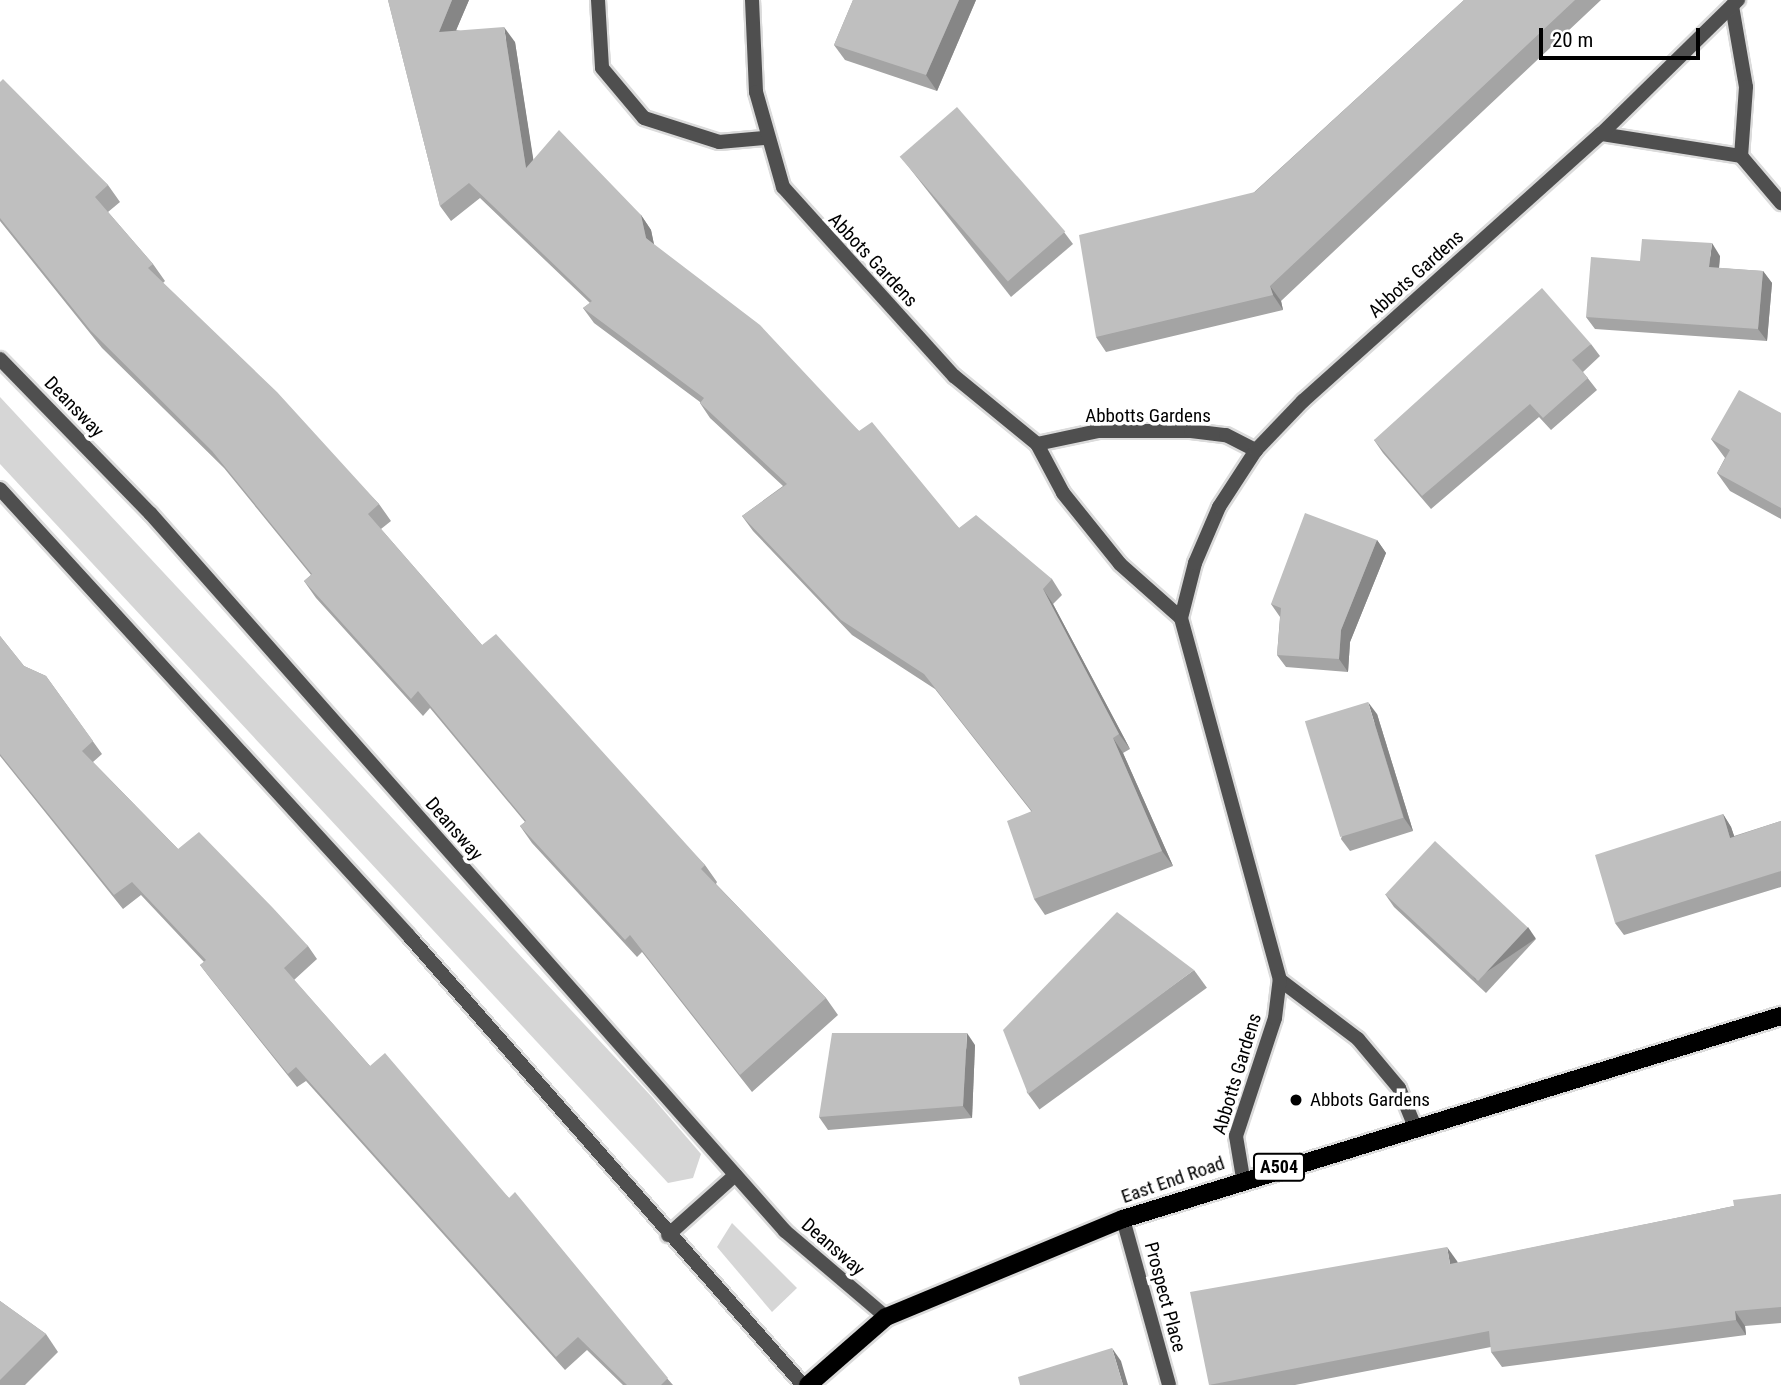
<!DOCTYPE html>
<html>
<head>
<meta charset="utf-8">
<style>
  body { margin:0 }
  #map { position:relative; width:1781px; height:1385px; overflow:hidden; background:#fff; font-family:"Roboto Condensed",sans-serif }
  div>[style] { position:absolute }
  .green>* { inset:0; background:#d6d6d6 }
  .roads { filter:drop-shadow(2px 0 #dbdbdb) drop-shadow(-2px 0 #dbdbdb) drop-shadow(0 2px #dbdbdb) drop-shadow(0 -2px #dbdbdb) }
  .lane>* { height:14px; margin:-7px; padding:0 7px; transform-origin:7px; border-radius:7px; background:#4f4f4f }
  .street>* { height:14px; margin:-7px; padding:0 7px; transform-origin:7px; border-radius:7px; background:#4f4f4f }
  .primary>* { height:18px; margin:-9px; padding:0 9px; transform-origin:9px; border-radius:9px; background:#000 }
  .wall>* { inset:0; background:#a4a4a4; transform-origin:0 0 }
  .shaded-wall>* { inset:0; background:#868686; transform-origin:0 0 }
  .building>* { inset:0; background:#bfbfbf; transform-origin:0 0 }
  .dots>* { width:19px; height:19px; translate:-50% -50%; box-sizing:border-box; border:4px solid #fff; border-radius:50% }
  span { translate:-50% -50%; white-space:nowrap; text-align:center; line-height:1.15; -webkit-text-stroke:7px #fff; paint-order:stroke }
  .shield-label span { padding:2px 5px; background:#fff; border:2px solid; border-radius:5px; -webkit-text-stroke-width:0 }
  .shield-label { font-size:18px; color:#000; font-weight:700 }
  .street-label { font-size:19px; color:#000 }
  .poi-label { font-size:19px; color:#000 }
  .left { translate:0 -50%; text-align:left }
  .scale { position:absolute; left:1539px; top:28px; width:161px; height:32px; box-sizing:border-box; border:4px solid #000; border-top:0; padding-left:9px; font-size:21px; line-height:24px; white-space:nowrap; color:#000; -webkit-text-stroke:5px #fff; paint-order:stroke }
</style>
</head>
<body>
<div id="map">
  <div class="green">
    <div style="clip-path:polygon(0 397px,652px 1097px,701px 1154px,693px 1178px,668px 1183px,0 464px)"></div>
    <div style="clip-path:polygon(732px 1223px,797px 1288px,772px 1312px,717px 1247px)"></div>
  </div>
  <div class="roads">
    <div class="lane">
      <div style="left:668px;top:1235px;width:90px;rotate:-41.8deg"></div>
    </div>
    <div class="street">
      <div style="left:598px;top:0;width:68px;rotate:86.6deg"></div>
      <div style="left:602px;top:68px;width:65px;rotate:50deg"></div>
      <div style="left:644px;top:118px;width:79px;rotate:17.7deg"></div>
      <div style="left:719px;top:142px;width:45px;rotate:-5.1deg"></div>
      <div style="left:752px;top:0;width:92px;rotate:87.5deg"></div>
      <div style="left:756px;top:92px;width:99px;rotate:74.1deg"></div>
      <div style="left:783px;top:187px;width:255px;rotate:47.9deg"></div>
      <div style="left:954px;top:376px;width:107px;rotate:39.3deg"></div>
      <div style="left:1037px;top:444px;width:55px;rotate:62deg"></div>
      <div style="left:1063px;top:493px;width:91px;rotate:51.2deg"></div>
      <div style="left:1120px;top:564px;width:81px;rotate:41.5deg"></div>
      <div style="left:1732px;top:6px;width:82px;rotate:80.2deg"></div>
      <div style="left:1746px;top:87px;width:69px;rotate:94.1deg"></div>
      <div style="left:1741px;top:156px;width:62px;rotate:49.6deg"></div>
      <div style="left:1601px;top:134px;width:142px;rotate:8.9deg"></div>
      <div style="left:0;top:359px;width:215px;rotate:45.8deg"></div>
      <div style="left:150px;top:513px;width:959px;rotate:48.51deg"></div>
      <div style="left:785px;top:1231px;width:133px;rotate:40.4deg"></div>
      <div style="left:1037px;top:444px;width:62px;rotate:-12deg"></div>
      <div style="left:1098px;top:431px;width:93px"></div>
      <div style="left:1191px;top:431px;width:35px;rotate:7deg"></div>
      <div style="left:1226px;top:435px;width:34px;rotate:27deg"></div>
      <div style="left:0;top:489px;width:606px;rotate:47.54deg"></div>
      <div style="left:409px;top:936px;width:597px;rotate:48.73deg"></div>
      <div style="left:1415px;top:1127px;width:42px;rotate:-112.3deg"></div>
      <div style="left:1399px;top:1088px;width:64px;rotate:-129.9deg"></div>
      <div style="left:1358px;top:1039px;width:98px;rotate:-142.9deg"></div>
      <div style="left:1280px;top:980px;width:375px;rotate:-105.3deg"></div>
      <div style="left:1181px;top:618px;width:57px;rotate:-75.7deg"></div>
      <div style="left:1195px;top:563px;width:61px;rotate:-66.8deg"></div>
      <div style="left:1219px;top:507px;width:68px;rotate:-57deg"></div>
      <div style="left:1256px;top:450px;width:68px;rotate:-46.2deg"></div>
      <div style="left:1303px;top:401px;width:400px;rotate:-41.9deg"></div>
      <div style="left:1601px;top:134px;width:192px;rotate:-44.4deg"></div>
      <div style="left:1243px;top:1178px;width:43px;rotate:-99.5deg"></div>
      <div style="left:1236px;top:1136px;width:124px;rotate:-71.7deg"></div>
      <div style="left:1275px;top:1018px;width:38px;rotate:-83deg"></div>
      <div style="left:1123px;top:1219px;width:172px;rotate:74.5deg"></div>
    </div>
    <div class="primary">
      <div style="left:808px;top:1385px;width:103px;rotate:-41.1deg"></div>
      <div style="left:886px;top:1317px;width:256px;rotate:-22.5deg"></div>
      <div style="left:1123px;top:1219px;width:689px;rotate:-17.15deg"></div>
    </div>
  </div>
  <div class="wall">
    <div style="clip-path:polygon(388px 0,469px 0,456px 30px,515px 42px,533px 160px,641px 215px,651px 230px,654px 245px,859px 431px,959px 528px,1052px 579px,1062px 595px,1053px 604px,1130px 749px,1123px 753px,1173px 866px,1045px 915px,1034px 899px,1031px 811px,935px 689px,852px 635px,753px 531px,742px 516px,783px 486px,710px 418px,700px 403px,700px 402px,594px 323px,583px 308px,590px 303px,480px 198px,451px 221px,440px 206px)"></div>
    <div style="clip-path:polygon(853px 0,976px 0,937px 91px,845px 60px,834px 45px)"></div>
    <div style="clip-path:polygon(1464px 0,1601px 0,1281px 301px,1283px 310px,1106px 352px,1096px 337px)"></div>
    <div style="clip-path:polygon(0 82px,108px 185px,120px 202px,108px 212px,153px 264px,165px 281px,163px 283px,379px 504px,391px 521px,381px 529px,482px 645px,705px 865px,717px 882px,716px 884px,826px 998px,838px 1015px,752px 1092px,642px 952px,637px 957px,532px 843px,520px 826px,525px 822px,430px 708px,423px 716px,316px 598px,304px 581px,311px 575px,224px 468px,102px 348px,0 221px)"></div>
    <div style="clip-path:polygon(904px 161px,1064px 232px,1073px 244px,1011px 297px)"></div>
    <div style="clip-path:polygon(1720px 256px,1719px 268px,1763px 271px,1772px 283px,1767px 341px,1595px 329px,1586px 317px,1640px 261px)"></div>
    <div style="clip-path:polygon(1591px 344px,1600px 356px,1583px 372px,1597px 390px,1551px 430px,1539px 417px,1431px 509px,1383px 453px,1374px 440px)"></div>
    <div style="clip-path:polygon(1781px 413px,1781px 519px,1730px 491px,1717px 473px,1725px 458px,1711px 439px)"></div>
    <div style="clip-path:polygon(1377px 540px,1386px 553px,1350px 642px,1348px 672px,1286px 667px,1277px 655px,1280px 617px,1271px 604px)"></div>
    <div style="clip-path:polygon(0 636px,24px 666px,46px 676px,102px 754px,93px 762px,178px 849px,308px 946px,317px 959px,294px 980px,370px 1066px,509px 1198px,673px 1385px,623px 1385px,587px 1350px,565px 1370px,306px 1081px,297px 1087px,210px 978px,200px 965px,204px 962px,141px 895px,123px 909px,0 756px)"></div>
    <div style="clip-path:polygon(1377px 714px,1413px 831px,1350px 851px,1341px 839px)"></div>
    <div style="clip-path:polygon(1723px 814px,1731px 827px,1734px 836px,1781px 821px,1781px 887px,1624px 935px,1615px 923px)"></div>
    <div style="clip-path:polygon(1385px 894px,1536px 939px,1486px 993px,1394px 907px)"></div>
    <div style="left:1194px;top:970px;width:22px;height:207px;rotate:54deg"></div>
    <div style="clip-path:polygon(975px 1045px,972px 1118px,828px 1130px,819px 1117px)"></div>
    <div style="clip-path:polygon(1781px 1194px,1781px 1323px,1745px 1326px,1746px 1335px,1502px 1367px,1491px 1352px,1491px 1347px,1295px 1385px,1209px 1385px,1457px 1261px,1458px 1263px,1734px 1206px)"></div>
    <div style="clip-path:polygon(0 1301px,46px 1334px,58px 1352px,25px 1385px,0 1385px)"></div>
  </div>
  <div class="shaded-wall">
    <div style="clip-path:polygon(452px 0,469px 0,449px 47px,439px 32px)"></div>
    <div style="clip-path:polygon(959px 0,976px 0,937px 91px,926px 75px)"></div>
    <div style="clip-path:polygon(504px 27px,515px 42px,537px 183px,526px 168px)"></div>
    <div style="clip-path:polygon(641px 215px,651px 230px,656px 254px,646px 238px)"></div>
    <div style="clip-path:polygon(1712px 243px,1720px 256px,1718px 279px,1709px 267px)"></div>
    <div style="clip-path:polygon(1763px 271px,1772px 283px,1767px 341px,1758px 329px)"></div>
    <div style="clip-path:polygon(1270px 286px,1281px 301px,1283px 310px,1273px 295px)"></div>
    <div style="clip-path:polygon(1377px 540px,1386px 553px,1350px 642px,1348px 672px,1339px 659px,1341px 630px)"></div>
    <div style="clip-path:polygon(1043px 589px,1053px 604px,1130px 749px,1119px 734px)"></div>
    <div style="clip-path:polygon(1368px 702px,1377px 714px,1413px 831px,1404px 818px)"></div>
    <div style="clip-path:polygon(1113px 738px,1123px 753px,1173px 866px,1162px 851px)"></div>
    <div style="clip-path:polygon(1723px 814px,1731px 827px,1739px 850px,1730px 838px)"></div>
    <div style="left:1528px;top:927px;width:14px;height:73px;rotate:56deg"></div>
    <div style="clip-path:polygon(967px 1033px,975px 1045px,972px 1118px,963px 1106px)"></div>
    <div style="clip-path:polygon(1447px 1247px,1457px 1261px,1461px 1279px,1450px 1264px)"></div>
    <div style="clip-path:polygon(1735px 1311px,1745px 1326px,1746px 1335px,1736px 1320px)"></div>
    <div style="clip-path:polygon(1112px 1348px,1121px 1361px,1128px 1385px,1123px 1385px)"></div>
  </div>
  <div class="building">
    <div style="clip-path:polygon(388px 0,452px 0,439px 32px,504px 27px,526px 168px,559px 130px,641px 215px,646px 238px,760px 325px,859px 431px,872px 422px,959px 528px,976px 515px,1052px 579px,1043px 589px,1119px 734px,1113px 738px,1162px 851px,1034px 899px,1007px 821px,1032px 811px,924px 674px,841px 620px,742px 516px,787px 484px,700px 403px,704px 398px,583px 308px,592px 301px,469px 183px,440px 206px)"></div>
    <div style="clip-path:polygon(853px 0,959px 0,926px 75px,834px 45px)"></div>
    <div style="clip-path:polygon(1464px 0,1575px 0,1270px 286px,1273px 295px,1096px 337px,1079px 235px,1255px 192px)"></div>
    <div style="clip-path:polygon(3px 79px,108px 185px,95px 197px,153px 264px,148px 268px,277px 392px,379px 504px,368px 514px,482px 645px,496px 634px,705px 865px,701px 869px,826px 998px,740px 1075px,630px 935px,625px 940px,520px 826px,526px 821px,418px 691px,411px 699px,304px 581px,312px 574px,212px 451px,91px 331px,0 218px,0 82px)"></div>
    <div style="left:957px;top:107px;width:165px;height:76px;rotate:49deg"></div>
    <div style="clip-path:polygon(1642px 239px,1712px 243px,1709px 267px,1763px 271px,1758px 329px,1586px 317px,1591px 257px,1640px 261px)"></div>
    <div style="clip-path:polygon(1542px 288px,1591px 344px,1572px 360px,1588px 378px,1543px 418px,1530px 404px,1422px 496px,1374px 440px)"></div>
    <div style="clip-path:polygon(1739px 390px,1781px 413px,1781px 508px,1717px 473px,1730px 450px,1711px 439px)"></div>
    <div style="clip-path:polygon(1305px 513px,1377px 540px,1341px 630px,1339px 659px,1277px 655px,1281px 608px,1271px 604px)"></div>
    <div style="clip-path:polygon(0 636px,24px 666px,46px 676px,93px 741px,82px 751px,178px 849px,199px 832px,273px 908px,308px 946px,284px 968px,370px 1066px,385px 1053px,509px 1198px,515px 1192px,668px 1378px,661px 1385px,627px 1385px,578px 1337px,556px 1357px,296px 1067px,288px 1074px,200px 965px,206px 960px,132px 882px,114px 895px,0 754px)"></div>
    <div style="left:1368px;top:702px;width:121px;height:66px;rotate:73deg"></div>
    <div style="clip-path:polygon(1723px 814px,1730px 838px,1781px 821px,1781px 871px,1615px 923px,1595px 855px)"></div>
    <div style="left:1435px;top:841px;width:127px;height:73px;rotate:43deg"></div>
    <div style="clip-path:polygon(1117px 912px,1194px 970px,1028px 1094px,1003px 1030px)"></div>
    <div style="clip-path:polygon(832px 1033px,967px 1033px,963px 1106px,819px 1117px)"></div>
    <div style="clip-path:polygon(1781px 1194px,1781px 1307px,1735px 1311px,1736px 1320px,1491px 1352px,1489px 1331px,1209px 1385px,1190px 1292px,1447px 1247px,1450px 1264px,1734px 1206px,1733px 1200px)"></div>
    <div style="clip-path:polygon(0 1301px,46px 1334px,0 1380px)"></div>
    <div style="clip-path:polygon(1112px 1348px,1123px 1385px,1020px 1385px,1018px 1377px)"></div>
  </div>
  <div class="dots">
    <div style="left:1296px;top:1100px;background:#000"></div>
  </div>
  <div class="shield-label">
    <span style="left:1279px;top:1167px">A504</span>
  </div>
  <div class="street-label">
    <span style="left:873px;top:260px;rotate:47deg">Abbots Gardens</span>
    <span style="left:1416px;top:274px;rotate:-42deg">Abbots Gardens</span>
    <span style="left:74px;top:407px;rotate:46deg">Deansway</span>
    <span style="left:1148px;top:416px">Abbotts Gardens</span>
    <span style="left:454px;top:829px;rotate:49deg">Deansway</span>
    <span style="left:1237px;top:1074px;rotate:-73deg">Abbotts Gardens</span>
    <span style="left:1173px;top:1180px;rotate:-19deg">East End Road</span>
    <span style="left:833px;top:1247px;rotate:41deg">Deansway</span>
    <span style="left:1165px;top:1297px;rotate:75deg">Prospect Place</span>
  </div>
  <div class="poi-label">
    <span class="left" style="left:1310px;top:1100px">Abbots Gardens</span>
  </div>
  <div class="scale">20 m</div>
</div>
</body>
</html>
